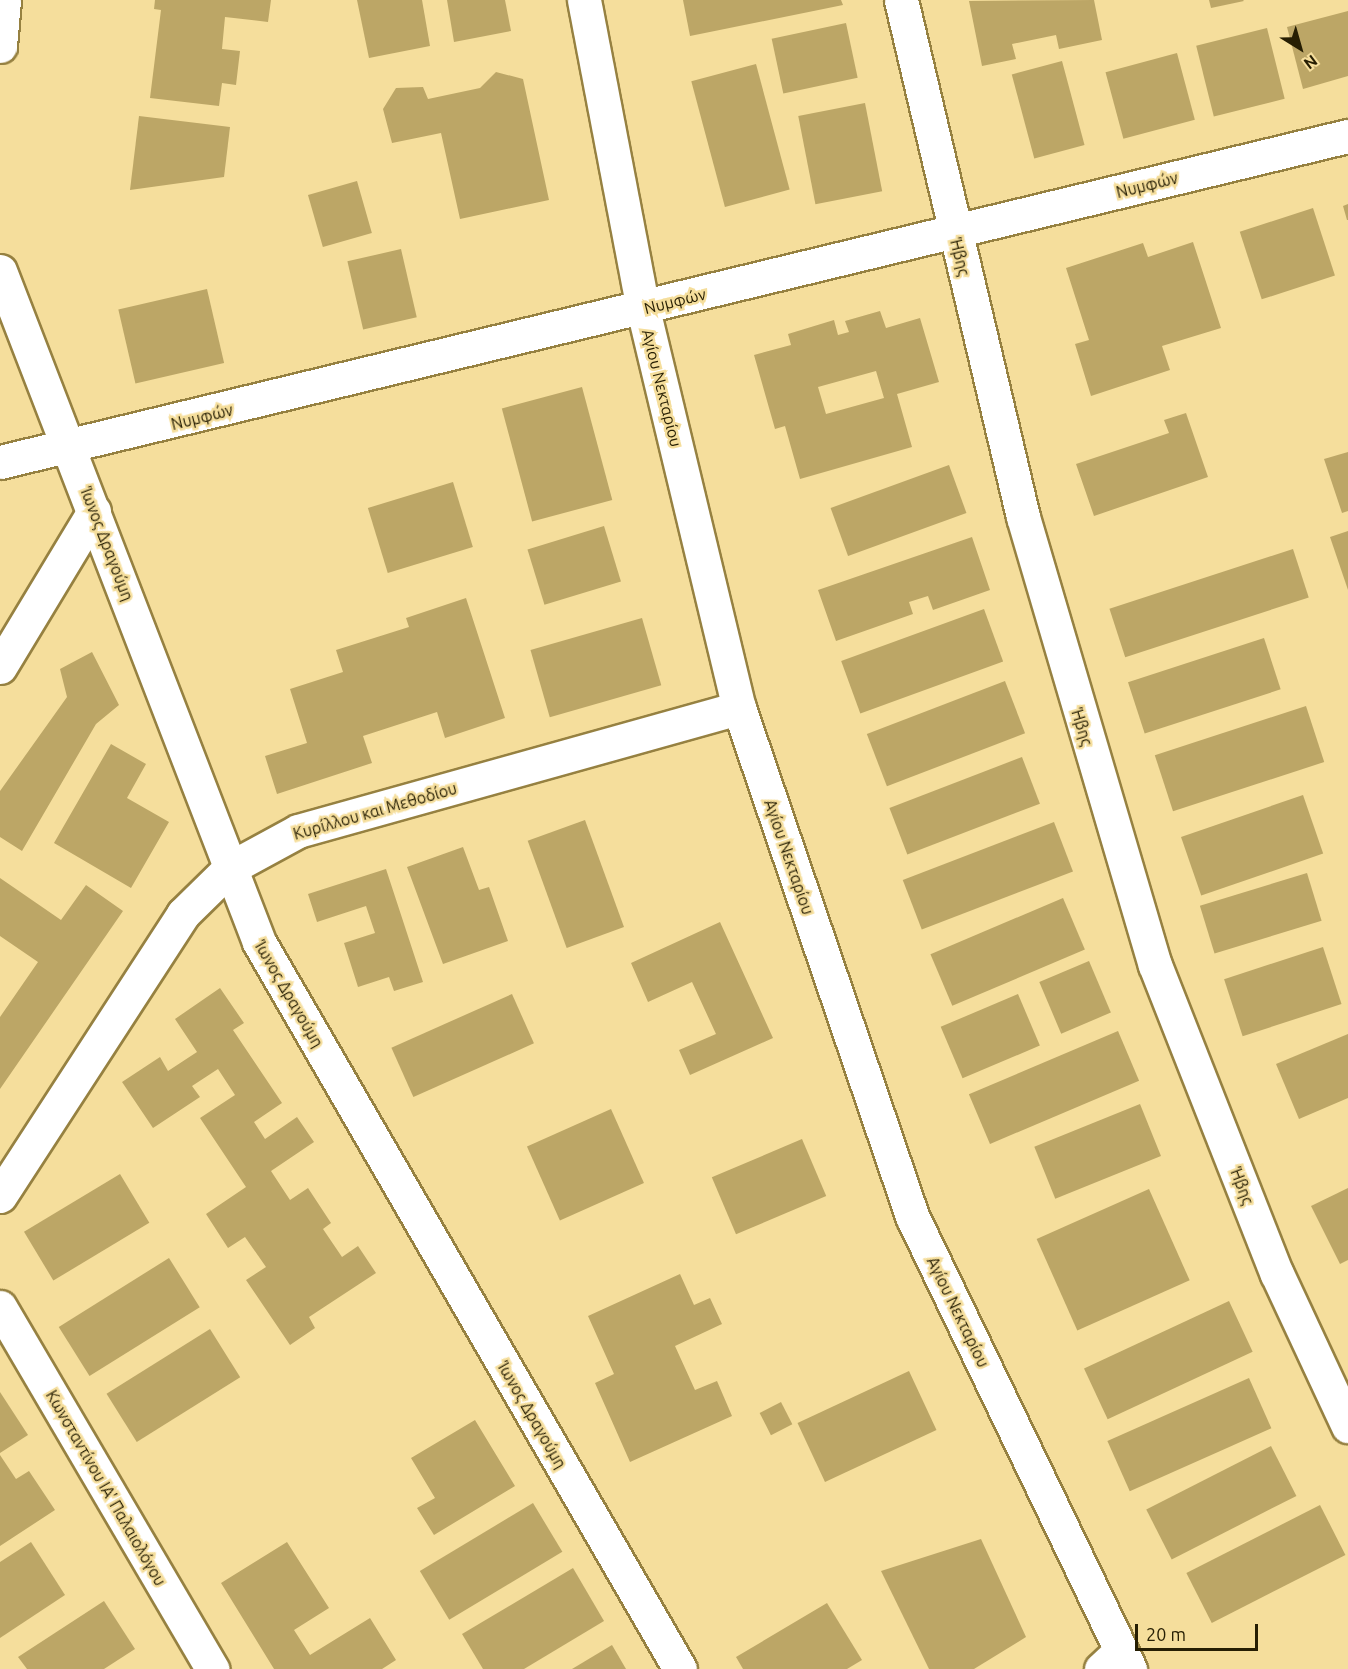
<!DOCTYPE html>
<html>
<head>
<meta charset="utf-8">
<style>
  body { margin:0 }
  #map { position:relative; width:1348px; height:1669px; overflow:hidden; background:#f5de9c; font-family:Ubuntu,sans-serif }
  div>[style] { position:absolute }
  .building>* { inset:0; background:#bca666; transform-origin:0 0 }
  .roads { filter:drop-shadow(2px 0 #968141) drop-shadow(-2px 0 #968141) drop-shadow(0 2px #968141) drop-shadow(0 -2px #968141) }
  .minor>* { height:33px; margin:-16.5px; padding:0 16.5px; transform-origin:16.5px; border-radius:16.5px; background:#fff }
  .tertiary>* { height:33px; margin:-16.5px; padding:0 16.5px; transform-origin:16.5px; border-radius:16.5px; background:#fff }
  span { translate:-50% -50%; white-space:nowrap; text-align:center; line-height:1.15; -webkit-text-stroke:5px #f5de9c; paint-order:stroke }
  .street-label { font-size:16px; color:#261e03 }
  .north { position:absolute; left:1270px; top:18px; width:60px; height:60px; -webkit-text-stroke:4px #f5de9c; paint-order:stroke; rotate:143deg; font-size:16px; font-weight:700; line-height:24px; text-align:center; color:#261e03 }
  .north::after { content:''; display:block; margin:auto; width:21px; height:27px; background:#261e03; clip-path:polygon(50% 0,100% 100%,50% 72%,0 100%) }
  .scale { position:absolute; left:1135px; top:1624px; width:123px; height:27px; box-sizing:border-box; border:3px solid #261e03; border-top:0; padding-left:8px; font-size:18px; line-height:21px; white-space:nowrap; color:#261e03; -webkit-text-stroke:4px #f5de9c; paint-order:stroke }
</style>
</head>
<body>
<div id="map">
  <div class="building">
    <div style="clip-path:polygon(155px 0,271px 0,268px 22px,225px 17px,222px 49px,240px 51px,236px 85px,222px 83px,219px 106px,150px 98px,161px 10px,154px 9px)"></div>
    <div style="clip-path:polygon(357px 0,422px 0,430px 46px,369px 58px)"></div>
    <div style="clip-path:polygon(447px 0,505px 0,511px 31px,454px 42px)"></div>
    <div style="clip-path:polygon(683px 0,841px 0,843px 5px,690px 36px)"></div>
    <div style="clip-path:polygon(1094px 0,1102px 40px,1059px 49px,1056px 35px,1012px 44px,1016px 59px,982px 66px,969px 1px)"></div>
    <div style="clip-path:polygon(1209px 0,1243px 0,1244px 1px,1211px 8px)"></div>
    <div style="clip-path:polygon(1348px 11px,1348px 76px,1303px 89px,1287px 27px)"></div>
    <div style="left:846px;top:23px;width:56px;height:76px;rotate:78deg"></div>
    <div style="left:1267px;top:28px;width:73px;height:73px;rotate:76deg"></div>
    <div style="left:1177px;top:53px;width:69px;height:74px;rotate:75deg"></div>
    <div style="left:1062px;top:61px;width:87px;height:52px;rotate:75deg"></div>
    <div style="left:756px;top:64px;width:130px;height:67px;rotate:75deg"></div>
    <div style="clip-path:polygon(496px 72px,523px 79px,549px 200px,460px 219px,441px 133px,392px 143px,383px 109px,396px 88px,423px 87px,428px 99px,480px 88px)"></div>
    <div style="left:865px;top:103px;width:90px;height:68px;rotate:79deg"></div>
    <div style="clip-path:polygon(139px 116px,230px 127px,224px 177px,130px 190px)"></div>
    <div style="left:357px;top:181px;width:54px;height:51px;rotate:74deg"></div>
    <div style="clip-path:polygon(1348px 204px,1348px 220px,1347px 220px,1343px 206px)"></div>
    <div style="left:1313px;top:208px;width:71px;height:77px;rotate:72deg"></div>
    <div style="clip-path:polygon(1193px 242px,1221px 328px,1162px 346px,1170px 370px,1091px 396px,1075px 344px,1089px 340px,1066px 268px,1143px 243px,1148px 257px)"></div>
    <div style="left:401px;top:249px;width:70px;height:55px;rotate:77deg"></div>
    <div style="left:207px;top:289px;width:76px;height:91px;rotate:77deg"></div>
    <div style="clip-path:polygon(evenodd,880px 311px,886px 328px,920px 318px,939px 382px,897px 394px,912px 447px,800px 479px,785px 426px,775px 429px,754px 355px,791px 345px,788px 334px,834px 320px,838px 335px,849px 332px,845px 321px,880px 311px,876px 371px,884px 398px,826px 414px,818px 387px,876px 371px)"></div>
    <div style="left:582px;top:387px;width:117px;height:83px;rotate:75deg"></div>
    <div style="clip-path:polygon(1186px 413px,1208px 477px,1094px 516px,1076px 464px,1169px 433px,1164px 420px)"></div>
    <div style="clip-path:polygon(1348px 452px,1348px 511px,1342px 513px,1324px 459px)"></div>
    <div style="left:949px;top:465px;width:51px;height:126px;rotate:70deg"></div>
    <div style="left:453px;top:482px;width:68px;height:89px;rotate:73deg"></div>
    <div style="left:604px;top:526px;width:58px;height:80px;rotate:73deg"></div>
    <div style="clip-path:polygon(1348px 531px,1348px 590px,1330px 537px)"></div>
    <div style="clip-path:polygon(972px 537px,990px 590px,933px 610px,928px 596px,909px 602px,913px 614px,836px 641px,818px 590px)"></div>
    <div style="left:1293px;top:549px;width:51px;height:193px;rotate:72deg"></div>
    <div style="clip-path:polygon(466px 598px,505px 718px,445px 738px,437px 712px,363px 736px,372px 763px,277px 794px,265px 756px,307px 743px,290px 689px,343px 672px,336px 650px,409px 627px,406px 618px)"></div>
    <div style="left:984px;top:609px;width:56px;height:152px;rotate:70deg"></div>
    <div style="left:642px;top:618px;width:70px;height:116px;rotate:74deg"></div>
    <div style="left:1264px;top:638px;width:54px;height:143px;rotate:72deg"></div>
    <div style="clip-path:polygon(92px 652px,119px 705px,96px 724px,22px 851px,0 837px,0 791px,67px 697px,60px 669px)"></div>
    <div style="left:1005px;top:681px;width:56px;height:148px;rotate:69deg"></div>
    <div style="left:1306px;top:706px;width:59px;height:159px;rotate:72deg"></div>
    <div style="clip-path:polygon(111px 744px,146px 764px,127px 798px,169px 822px,131px 888px,54px 843px)"></div>
    <div style="left:1022px;top:757px;width:50px;height:142px;rotate:69deg"></div>
    <div style="left:1303px;top:795px;width:62px;height:129px;rotate:71deg"></div>
    <div style="left:585px;top:820px;width:114px;height:61px;rotate:70deg"></div>
    <div style="left:1054px;top:822px;width:53px;height:162px;rotate:69deg"></div>
    <div style="clip-path:polygon(463px 847px,479px 890px,489px 887px,508px 941px,443px 964px,407px 867px)"></div>
    <div style="clip-path:polygon(386px 869px,423px 982px,394px 991px,389px 977px,358px 987px,344px 943px,375px 933px,366px 906px,317px 922px,308px 894px)"></div>
    <div style="left:1307px;top:873px;width:50px;height:112px;rotate:73deg"></div>
    <div style="clip-path:polygon(0 878px,61px 920px,86px 885px,123px 911px,0 1089px,0 1017px,38px 962px,0 936px)"></div>
    <div style="left:1063px;top:898px;width:56px;height:144px;rotate:67deg"></div>
    <div style="clip-path:polygon(720px 922px,773px 1038px,690px 1075px,679px 1050px,716px 1034px,692px 982px,648px 1002px,631px 963px)"></div>
    <div style="left:1323px;top:947px;width:60px;height:104px;rotate:72deg"></div>
    <div style="left:1089px;top:961px;width:56px;height:54px;rotate:67deg"></div>
    <div style="clip-path:polygon(220px 988px,244px 1023px,233px 1030px,282px 1103px,254px 1122px,265px 1139px,297px 1117px,314px 1142px,271px 1171px,290px 1200px,308px 1188px,331px 1223px,323px 1229px,342px 1257px,358px 1246px,376px 1273px,309px 1317px,315px 1328px,290px 1345px,246px 1280px,266px 1267px,245px 1237px,228px 1248px,206px 1214px,246px 1187px,200px 1118px,235px 1095px,218px 1069px,192px 1086px,200px 1097px,153px 1128px,122px 1082px,160px 1057px,168px 1071px,197px 1052px,175px 1019px)"></div>
    <div style="left:512px;top:994px;width:54px;height:132px;rotate:66deg"></div>
    <div style="left:1018px;top:994px;width:56px;height:84px;rotate:67deg"></div>
    <div style="left:1118px;top:1031px;width:54px;height:162px;rotate:67deg"></div>
    <div style="clip-path:polygon(1348px 1034px,1348px 1098px,1299px 1119px,1276px 1064px)"></div>
    <div style="left:1140px;top:1104px;width:56px;height:114px;rotate:68deg"></div>
    <div style="left:611px;top:1109px;width:81px;height:92px;rotate:66deg"></div>
    <div style="left:802px;top:1139px;width:62px;height:98px;rotate:67deg"></div>
    <div style="left:120px;top:1174px;width:57px;height:112px;rotate:59deg"></div>
    <div style="clip-path:polygon(1348px 1188px,1348px 1260px,1340px 1264px,1311px 1206px)"></div>
    <div style="left:1149px;top:1189px;width:100px;height:123px;rotate:66deg"></div>
    <div style="left:169px;top:1258px;width:58px;height:130px;rotate:58deg"></div>
    <div style="clip-path:polygon(680px 1274px,694px 1305px,710px 1298px,722px 1324px,675px 1346px,695px 1390px,717px 1381px,732px 1416px,630px 1462px,595px 1383px,614px 1374px,588px 1316px)"></div>
    <div style="left:1229px;top:1301px;width:56px;height:160px;rotate:65deg"></div>
    <div style="left:210px;top:1329px;width:57px;height:122px;rotate:58deg"></div>
    <div style="left:909px;top:1371px;width:65px;height:123px;rotate:65deg"></div>
    <div style="left:1249px;top:1378px;width:55px;height:155px;rotate:66deg"></div>
    <div style="clip-path:polygon(0 1392px,28px 1435px,0 1453px)"></div>
    <div style="left:781px;top:1402px;width:25px;height:24px;rotate:63deg"></div>
    <div style="clip-path:polygon(475px 1420px,515px 1486px,434px 1535px,417px 1508px,435px 1498px,411px 1458px)"></div>
    <div style="left:1271px;top:1446px;width:56px;height:140px;rotate:63deg"></div>
    <div style="clip-path:polygon(0 1455px,16px 1479px,29px 1471px,55px 1510px,0 1546px)"></div>
    <div style="left:533px;top:1503px;width:57px;height:132px;rotate:59deg"></div>
    <div style="left:1320px;top:1505px;width:56px;height:150px;rotate:63deg"></div>
    <div style="clip-path:polygon(981px 1539px,1026px 1637px,974px 1669px,929px 1669px,881px 1571px)"></div>
    <div style="clip-path:polygon(31px 1542px,65px 1595px,0 1638px,0 1562px)"></div>
    <div style="clip-path:polygon(287px 1542px,329px 1608px,294px 1630px,310px 1655px,370px 1618px,396px 1660px,382px 1669px,274px 1669px,221px 1583px)"></div>
    <div style="clip-path:polygon(573px 1568px,604px 1621px,524px 1669px,483px 1669px,462px 1634px)"></div>
    <div style="clip-path:polygon(104px 1601px,135px 1649px,104px 1669px,27px 1669px,18px 1657px)"></div>
    <div style="clip-path:polygon(827px 1603px,862px 1660px,847px 1669px,743px 1669px,736px 1657px)"></div>
    <div style="clip-path:polygon(612px 1645px,626px 1669px,572px 1669px)"></div>
  </div>
  <div class="roads">
    <div class="minor">
      <div style="left:901px;top:0;width:531px;rotate:76.72deg"></div>
      <div style="left:1023px;top:517px;width:467px;rotate:73.6deg"></div>
      <div style="left:1155px;top:965px;width:332px;rotate:68.5deg"></div>
      <div style="left:1277px;top:1274px;width:168px;rotate:65deg"></div>
      <div style="left:0;top:46px;width:46px;rotate:-85deg"></div>
      <div style="left:0;top:271px;width:719px;rotate:68.89deg"></div>
      <div style="left:259px;top:942px;width:840px;rotate:59.93deg"></div>
      <div style="left:0;top:462px;width:1387px;rotate:-13.6deg"></div>
      <div style="left:0;top:667px;width:182px;rotate:-58.9deg"></div>
      <div style="left:0;top:1196px;width:336px;rotate:-57deg"></div>
      <div style="left:183px;top:914px;width:66px;rotate:-44.4deg"></div>
      <div style="left:230px;top:868px;width:77px;rotate:-28.6deg"></div>
      <div style="left:298px;top:831px;width:458px;rotate:-15.6deg"></div>
      <div style="left:0;top:1307px;width:420px;rotate:59.6deg"></div>
      <div style="left:1101px;top:1669px;width:26px;rotate:-43deg"></div>
    </div>
    <div class="tertiary">
      <div style="left:584px;top:0;width:315px;rotate:79.2deg"></div>
      <div style="left:643px;top:309px;width:410px;rotate:76.5deg"></div>
      <div style="left:739px;top:708px;width:537px;rotate:71.19deg"></div>
      <div style="left:912px;top:1216px;width:503px;rotate:64.3deg"></div>
    </div>
  </div>
  <div class="street-label">
    <span style="left:1147px;top:185px;rotate:-14deg">Νυμφών</span>
    <span style="left:960px;top:257px;rotate:76deg">Ήβης</span>
    <span style="left:675px;top:301px;rotate:-14deg">Νυμφών</span>
    <span style="left:662px;top:388px;rotate:76deg">Αγίου Νεκταρίου</span>
    <span style="left:202px;top:417px;rotate:-14deg">Νυμφών</span>
    <span style="left:107px;top:544px;rotate:69deg">Ίωνος Δραγούμη</span>
    <span style="left:1082px;top:727px;rotate:73deg">Ήβης</span>
    <span style="left:375px;top:811px;rotate:-16deg">Κυρίλλου και Μεθοδίου</span>
    <span style="left:789px;top:857px;rotate:71deg">Αγίου Νεκταρίου</span>
    <span style="left:289px;top:994px;rotate:60deg">Ίωνος Δραγούμη</span>
    <span style="left:1242px;top:1186px;rotate:69deg">Ήβης</span>
    <span style="left:958px;top:1312px;rotate:64deg">Αγίου Νεκταρίου</span>
    <span style="left:532px;top:1415px;rotate:60deg">Ίωνος Δραγούμη</span>
    <span style="left:106px;top:1488px;rotate:60deg">Κωνσταντίνου ΙΑ' Παλαιολόγου</span>
  </div>
  <div class="north">N</div>
  <div class="scale">20 m</div>
</div>
</body>
</html>
